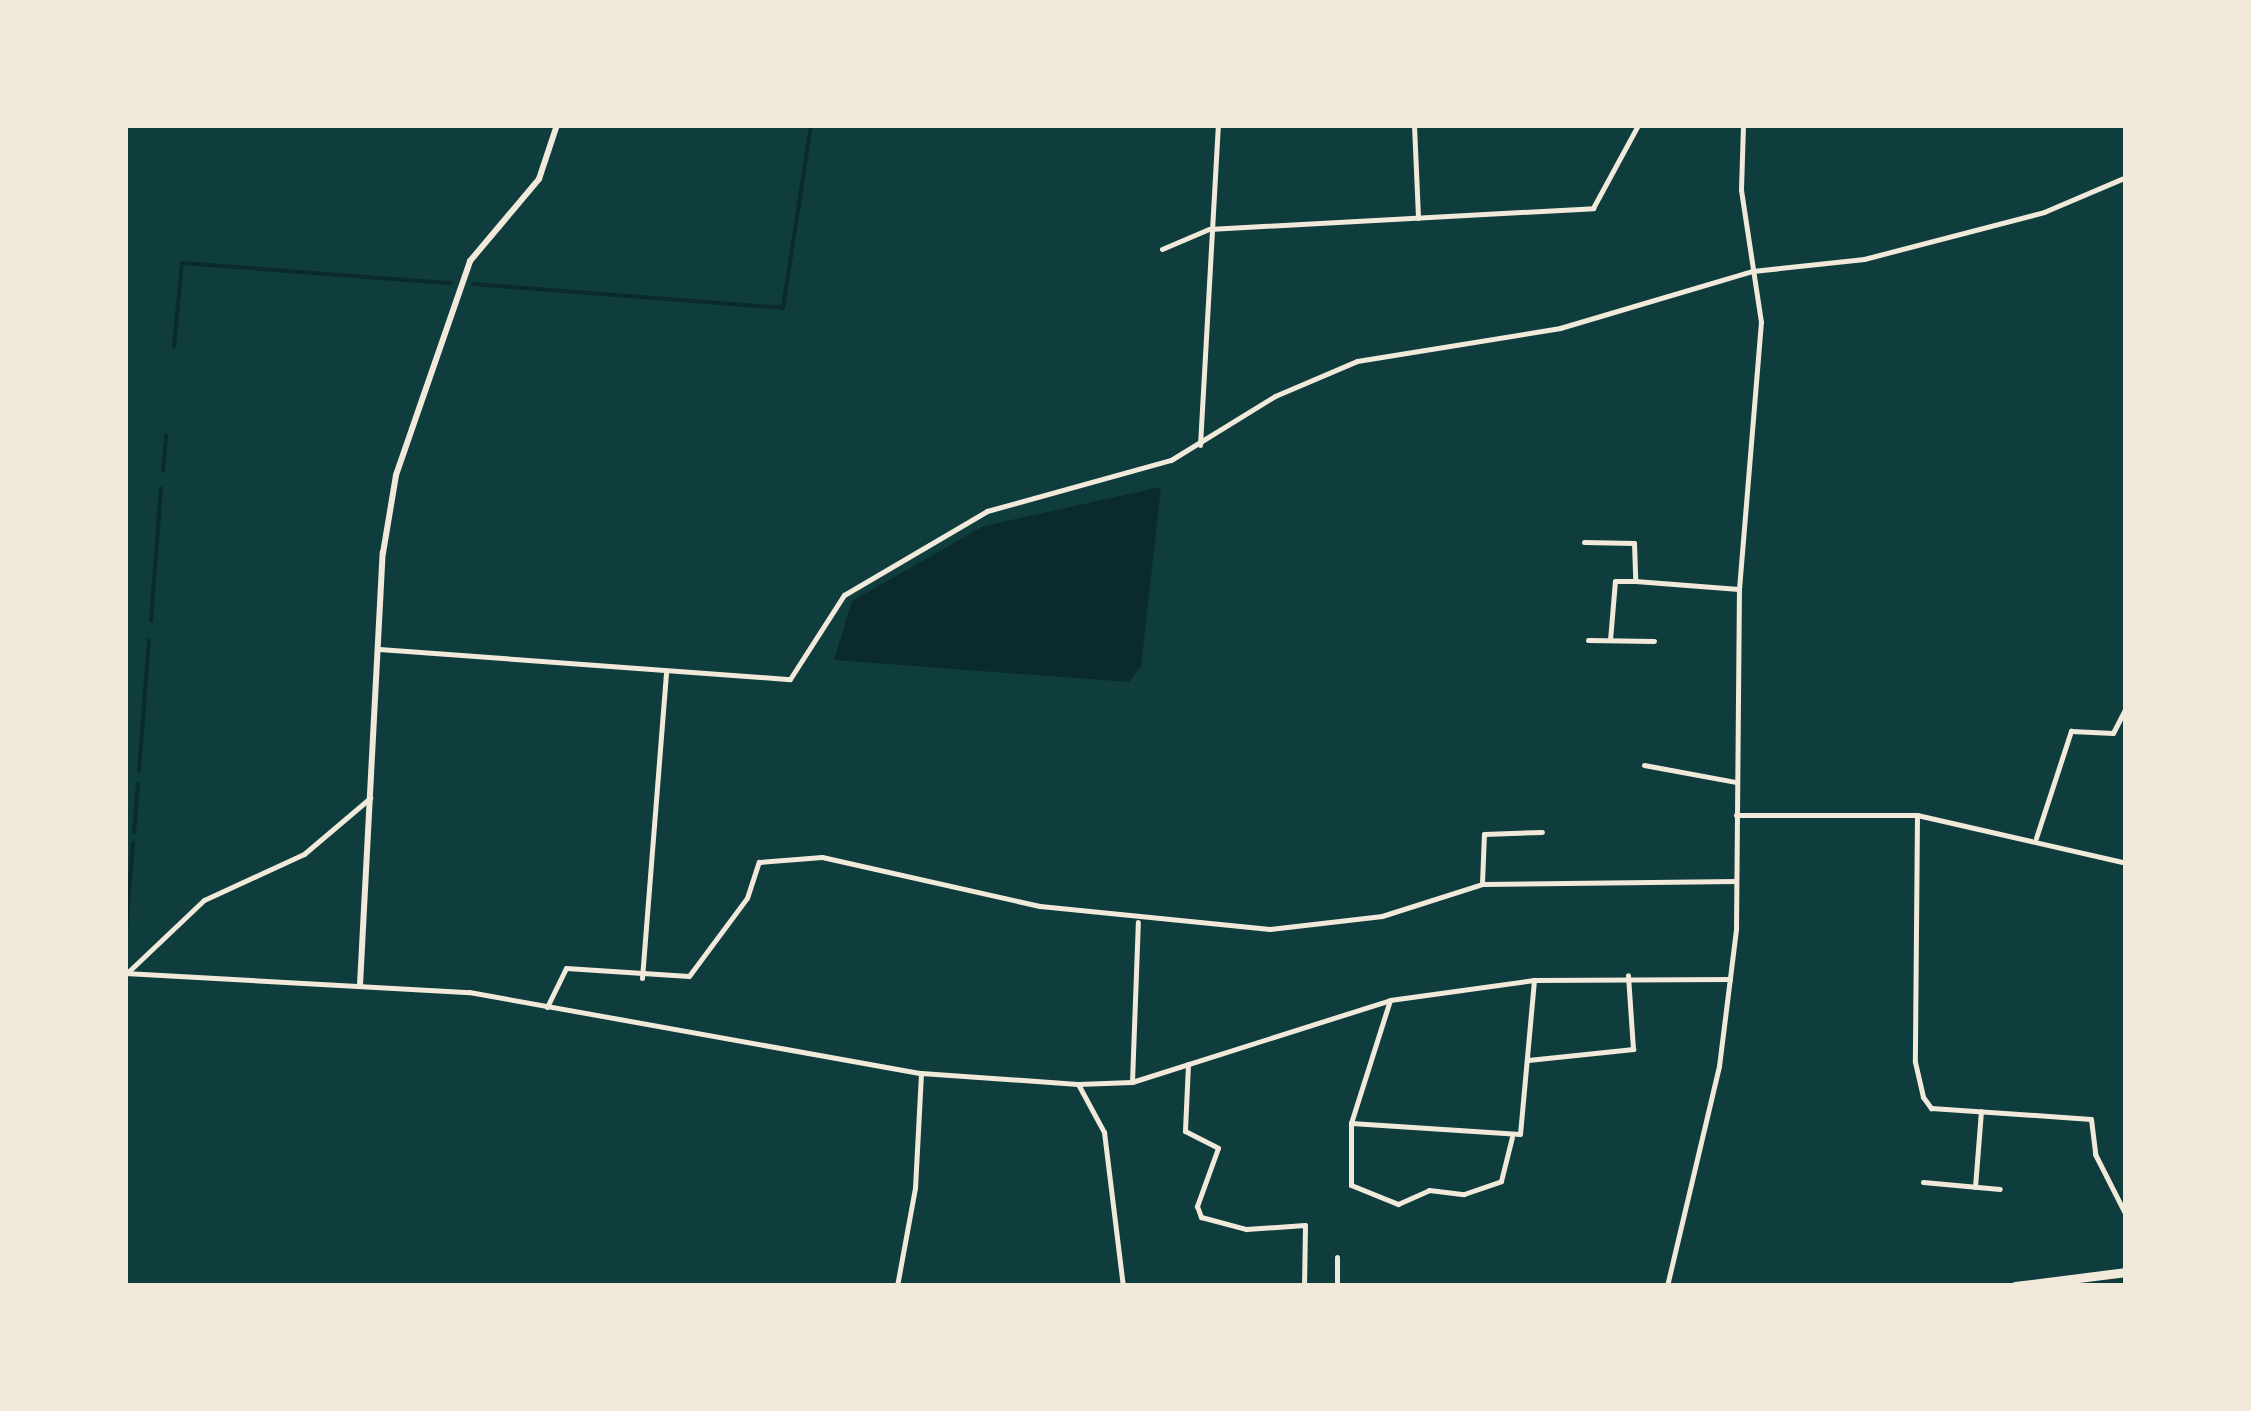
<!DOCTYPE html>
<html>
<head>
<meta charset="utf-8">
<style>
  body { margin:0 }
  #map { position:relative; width:2251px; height:1411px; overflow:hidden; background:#0f3d3e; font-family:"PT Sans Narrow",sans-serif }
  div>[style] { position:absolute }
  .water>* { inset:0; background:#0a2a2b }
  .stream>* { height:4px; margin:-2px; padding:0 2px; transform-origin:2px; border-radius:2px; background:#0a2a2b }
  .minor>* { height:5px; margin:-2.5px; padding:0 2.5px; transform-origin:2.5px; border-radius:2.5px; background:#f1e9da }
  .tertiary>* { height:6px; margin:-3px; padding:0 3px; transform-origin:3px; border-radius:3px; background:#f1e9da }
  .trunk>* { height:9px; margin:-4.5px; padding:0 4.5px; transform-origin:4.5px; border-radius:4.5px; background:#f1e9da }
  span { translate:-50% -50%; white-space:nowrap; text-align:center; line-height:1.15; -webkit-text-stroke:8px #f1e9da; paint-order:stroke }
  .frame { position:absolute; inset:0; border:128px solid #f1e9da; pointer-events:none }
</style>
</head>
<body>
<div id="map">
  <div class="water">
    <div style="clip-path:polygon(1161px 487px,1141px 666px,1129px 682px,834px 660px,852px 601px,984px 526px)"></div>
  </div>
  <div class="stream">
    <div style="left:473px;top:284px;width:311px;rotate:4.4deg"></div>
    <div style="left:783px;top:308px;width:185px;rotate:-81.3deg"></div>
    <div style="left:174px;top:347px;width:84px;rotate:-84.6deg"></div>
    <div style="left:182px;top:263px;width:269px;rotate:4.3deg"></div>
    <div style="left:163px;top:471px;width:36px;rotate:-85deg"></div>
    <div style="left:151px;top:621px;width:133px;rotate:-85.7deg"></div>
    <div style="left:139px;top:770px;width:130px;rotate:-85.6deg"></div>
    <div style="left:134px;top:832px;width:48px;rotate:-85.2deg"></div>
    <div style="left:125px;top:940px;width:97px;rotate:-85.3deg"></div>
  </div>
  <div class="minor">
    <div style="left:1414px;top:125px;width:93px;rotate:87.5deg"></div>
    <div style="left:1801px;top:125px;width:3px"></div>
    <div style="left:1162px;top:249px;width:51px;rotate:-23.1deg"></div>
    <div style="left:1209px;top:229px;width:385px;rotate:-3.1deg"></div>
    <div style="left:1593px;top:208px;width:94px;rotate:-61.5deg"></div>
    <div style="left:1200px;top:445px;width:321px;rotate:-86.8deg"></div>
    <div style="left:1584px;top:542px;width:50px;rotate:1.1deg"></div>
    <div style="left:1634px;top:543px;width:38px;rotate:88deg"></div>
    <div style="left:1635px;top:581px;width:104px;rotate:4.4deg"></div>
    <div style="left:1588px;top:640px;width:66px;rotate:0.9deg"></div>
    <div style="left:1610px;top:640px;width:59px;rotate:-85.2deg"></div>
    <div style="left:1615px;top:581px;width:20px"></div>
    <div style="left:379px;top:649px;width:412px;rotate:4.2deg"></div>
    <div style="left:790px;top:679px;width:100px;rotate:-57.3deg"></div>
    <div style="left:844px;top:595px;width:166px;rotate:-30.4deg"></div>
    <div style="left:987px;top:511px;width:191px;rotate:-15.5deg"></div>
    <div style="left:1171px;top:460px;width:122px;rotate:-31.6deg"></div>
    <div style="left:1275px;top:396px;width:89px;rotate:-23.1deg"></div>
    <div style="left:1357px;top:361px;width:206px;rotate:-9.2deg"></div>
    <div style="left:1560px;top:328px;width:201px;rotate:-16.5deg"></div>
    <div style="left:1753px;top:271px;width:112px;rotate:-6.2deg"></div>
    <div style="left:1864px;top:259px;width:186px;rotate:-14.6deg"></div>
    <div style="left:2044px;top:212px;width:89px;rotate:-23.1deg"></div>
    <div style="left:1644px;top:765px;width:94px;rotate:10.5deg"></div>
    <div style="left:1736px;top:815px;width:181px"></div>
    <div style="left:1917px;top:815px;width:214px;rotate:12.9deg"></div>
    <div style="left:1917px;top:815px;width:247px;rotate:90.5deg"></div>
    <div style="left:1915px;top:1062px;width:36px;rotate:77deg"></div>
    <div style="left:1923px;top:1097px;width:14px;rotate:54deg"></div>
    <div style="left:1931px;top:1108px;width:160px;rotate:3.9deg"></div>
    <div style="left:2091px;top:1119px;width:35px;rotate:83deg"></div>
    <div style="left:2095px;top:1154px;width:68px;rotate:63.1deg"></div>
    <div style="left:2036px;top:838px;width:113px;rotate:-71.9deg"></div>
    <div style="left:2071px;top:731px;width:42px;rotate:2.7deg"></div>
    <div style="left:2113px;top:733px;width:29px;rotate:-63deg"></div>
    <div style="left:1482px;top:883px;width:49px;rotate:-87.7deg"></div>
    <div style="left:1484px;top:834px;width:58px;rotate:-2deg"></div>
    <div style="left:125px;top:973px;width:345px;rotate:3.2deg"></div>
    <div style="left:469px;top:992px;width:459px;rotate:10.2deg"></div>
    <div style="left:921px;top:1073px;width:157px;rotate:4deg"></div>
    <div style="left:1078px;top:1084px;width:54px;rotate:-2.1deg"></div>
    <div style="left:1132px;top:1082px;width:271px;rotate:-17.6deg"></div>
    <div style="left:1390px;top:1000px;width:145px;rotate:-7.9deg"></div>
    <div style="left:1534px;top:980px;width:196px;rotate:-0.3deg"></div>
    <div style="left:127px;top:973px;width:106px;rotate:-43.5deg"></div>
    <div style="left:204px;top:900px;width:110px;rotate:-24.7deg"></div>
    <div style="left:304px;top:854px;width:87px;rotate:-40.3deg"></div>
    <div style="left:642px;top:978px;width:307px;rotate:-85.5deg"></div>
    <div style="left:1390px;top:1000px;width:129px;rotate:107.6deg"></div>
    <div style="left:1351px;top:1123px;width:62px;rotate:90deg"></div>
    <div style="left:1351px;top:1185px;width:51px;rotate:22deg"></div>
    <div style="left:1398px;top:1204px;width:34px;rotate:-24deg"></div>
    <div style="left:1429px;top:1190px;width:35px;rotate:7deg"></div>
    <div style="left:1464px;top:1194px;width:39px;rotate:-19deg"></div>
    <div style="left:1501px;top:1181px;width:45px;rotate:-76deg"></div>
    <div style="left:547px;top:1007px;width:43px;rotate:-64deg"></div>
    <div style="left:566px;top:968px;width:123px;rotate:3.7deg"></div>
    <div style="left:689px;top:976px;width:97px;rotate:-53.4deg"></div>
    <div style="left:747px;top:898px;width:38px;rotate:-72deg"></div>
    <div style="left:759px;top:862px;width:63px;rotate:-4.5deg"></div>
    <div style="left:822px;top:857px;width:223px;rotate:12.7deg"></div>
    <div style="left:1040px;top:906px;width:231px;rotate:5.7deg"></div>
    <div style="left:1270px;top:929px;width:113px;rotate:-6.6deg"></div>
    <div style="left:1382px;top:916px;width:105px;rotate:-17.7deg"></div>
    <div style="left:1482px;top:884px;width:254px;rotate:-0.7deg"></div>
    <div style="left:1528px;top:1060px;width:106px;rotate:-6deg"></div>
    <div style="left:1633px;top:1049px;width:74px;rotate:-93.9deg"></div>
    <div style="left:1188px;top:1064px;width:67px;rotate:92.6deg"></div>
    <div style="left:1185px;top:1131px;width:37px;rotate:27deg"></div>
    <div style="left:1218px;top:1148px;width:62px;rotate:109.9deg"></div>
    <div style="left:1197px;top:1206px;width:12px;rotate:70deg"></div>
    <div style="left:1201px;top:1217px;width:47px;rotate:14.9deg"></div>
    <div style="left:1246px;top:1229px;width:59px;rotate:-3.9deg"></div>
    <div style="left:1305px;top:1225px;width:61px;rotate:90.9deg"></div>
    <div style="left:1132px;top:1082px;width:160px;rotate:-87.9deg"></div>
    <div style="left:1078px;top:1084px;width:55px;rotate:61.6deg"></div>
    <div style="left:1104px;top:1132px;width:155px;rotate:83deg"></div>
    <div style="left:1351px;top:1123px;width:169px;rotate:3.7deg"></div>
    <div style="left:1520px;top:1134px;width:155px;rotate:-84.8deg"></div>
    <div style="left:1923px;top:1182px;width:77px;rotate:5.2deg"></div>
    <div style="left:1975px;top:1187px;width:76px;rotate:-85.5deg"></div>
    <div style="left:897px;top:1286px;width:100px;rotate:-79.6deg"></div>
    <div style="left:915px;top:1188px;width:115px;rotate:-87deg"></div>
    <div style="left:1337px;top:1286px;width:29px;rotate:-90deg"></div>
    <div style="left:1667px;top:1286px;width:226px;rotate:-76.7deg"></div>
    <div style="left:1719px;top:1066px;width:138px;rotate:-82.9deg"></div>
    <div style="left:1736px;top:929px;width:340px;rotate:-89.5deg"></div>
    <div style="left:1739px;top:589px;width:268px;rotate:-85.3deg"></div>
    <div style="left:1761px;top:322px;width:134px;rotate:-98.6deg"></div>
    <div style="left:1741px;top:189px;width:64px;rotate:-88.2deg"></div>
  </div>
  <div class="tertiary">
    <div style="left:360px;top:985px;width:433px;rotate:-87deg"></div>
    <div style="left:383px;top:553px;width:79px;rotate:-80.5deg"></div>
    <div style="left:396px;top:475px;width:226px;rotate:-70.9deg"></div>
    <div style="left:470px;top:261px;width:107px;rotate:-49.9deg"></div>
    <div style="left:539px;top:179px;width:57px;rotate:-71.6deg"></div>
  </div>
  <div class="trunk">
    <div style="left:2015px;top:1286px;width:112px;rotate:-7.2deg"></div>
  </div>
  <div class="frame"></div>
</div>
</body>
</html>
